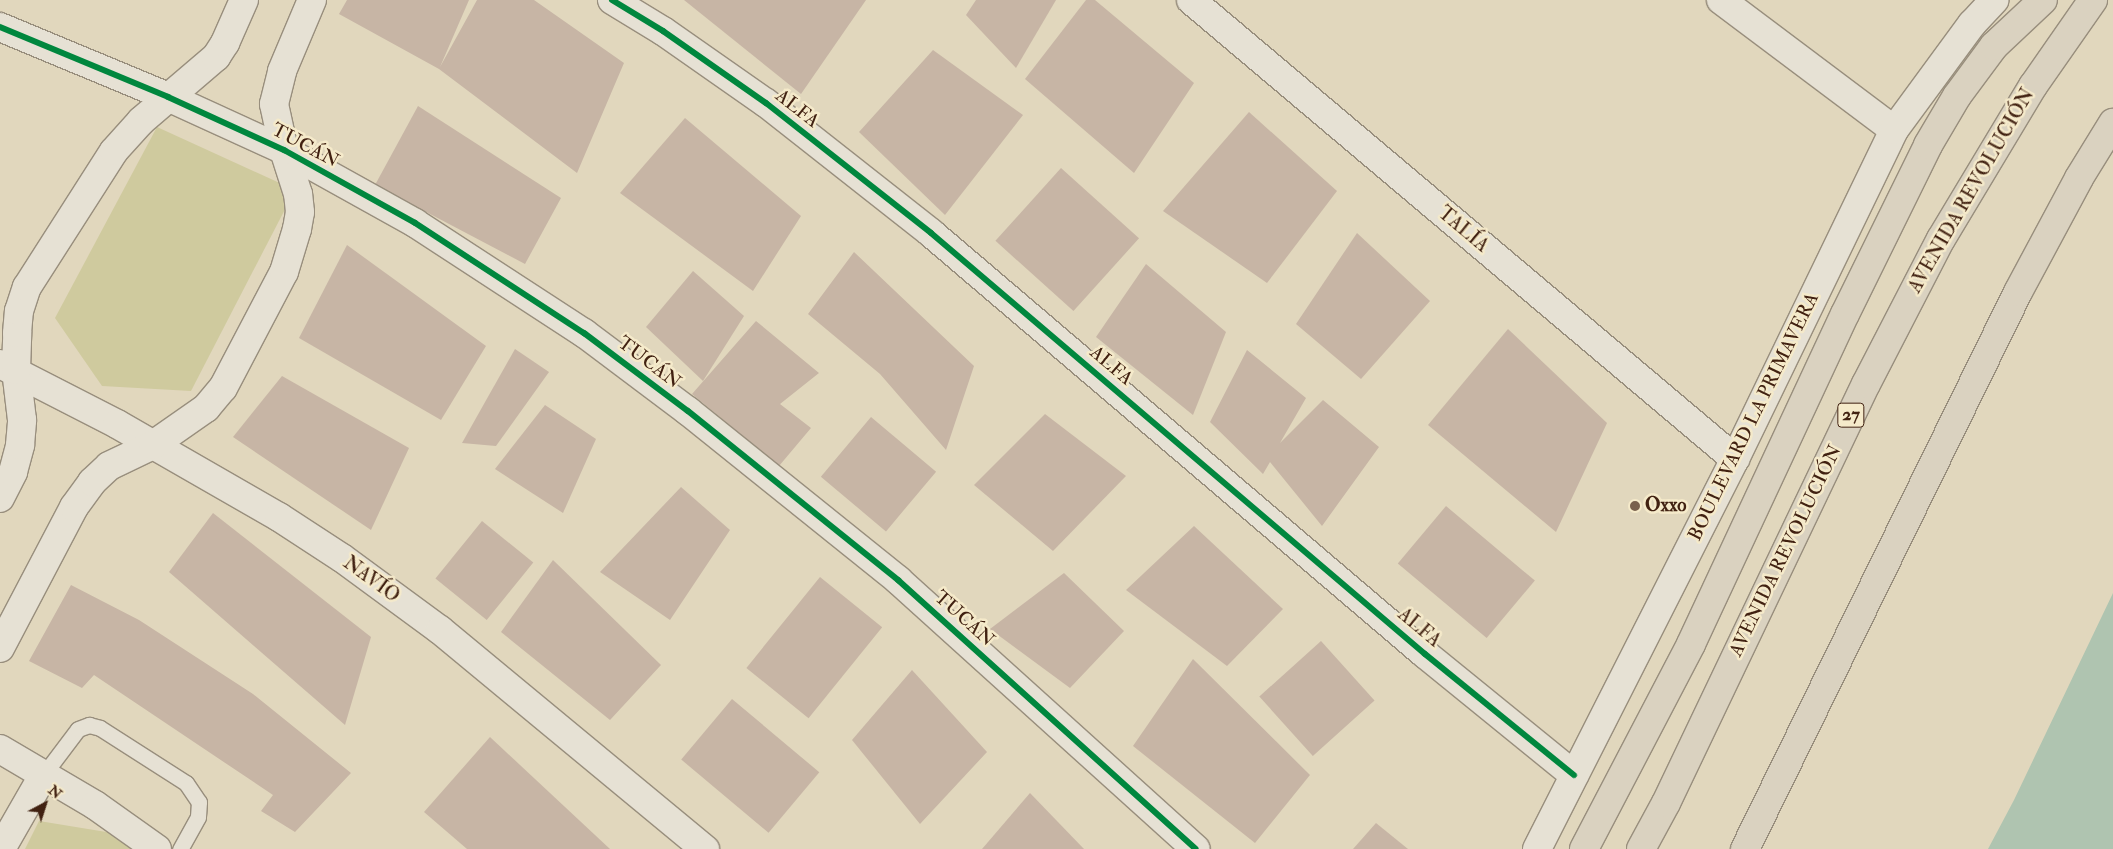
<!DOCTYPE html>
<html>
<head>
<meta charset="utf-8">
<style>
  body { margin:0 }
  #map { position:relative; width:2113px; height:849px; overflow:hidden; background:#e1d7bd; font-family:"IM FELL Double Pica",serif }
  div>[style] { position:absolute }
  .green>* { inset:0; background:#cfca9e }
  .water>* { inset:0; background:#afc4b0 }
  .building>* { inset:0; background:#c7b5a5; transform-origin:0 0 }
  .roads { filter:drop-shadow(1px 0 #988e7d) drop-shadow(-1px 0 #988e7d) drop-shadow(0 1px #988e7d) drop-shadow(0 -1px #988e7d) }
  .service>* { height:15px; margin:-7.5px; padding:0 7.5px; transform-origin:7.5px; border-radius:7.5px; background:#e6e1d4 }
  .minor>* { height:28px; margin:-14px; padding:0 14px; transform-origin:14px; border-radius:14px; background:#e6e1d4 }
  .secondary>* { height:28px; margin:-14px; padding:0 14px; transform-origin:14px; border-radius:14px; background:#e6e1d4 }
  .primary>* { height:28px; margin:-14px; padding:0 14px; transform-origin:14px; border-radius:14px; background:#dad2c0 }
  .cycleway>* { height:6px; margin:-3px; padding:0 3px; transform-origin:3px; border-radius:3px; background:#00873e }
  .dots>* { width:14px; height:14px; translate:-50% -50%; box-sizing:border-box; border:2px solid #f5eaca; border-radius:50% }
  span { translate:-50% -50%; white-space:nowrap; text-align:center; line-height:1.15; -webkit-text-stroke:5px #f5eaca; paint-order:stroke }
  .shield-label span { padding:1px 4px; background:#f5eaca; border:1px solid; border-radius:4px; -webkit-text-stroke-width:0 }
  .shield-label { font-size:18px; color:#412111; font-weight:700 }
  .street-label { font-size:19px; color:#412111 }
  .poi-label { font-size:19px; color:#412111; font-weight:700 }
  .left { translate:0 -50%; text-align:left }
  .north { position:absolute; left:20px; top:779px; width:50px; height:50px; -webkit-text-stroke:4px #f5eaca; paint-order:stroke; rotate:40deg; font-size:14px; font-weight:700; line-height:20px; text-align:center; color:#412111 }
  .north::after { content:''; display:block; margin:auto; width:18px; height:22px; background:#412111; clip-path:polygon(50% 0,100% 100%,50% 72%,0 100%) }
</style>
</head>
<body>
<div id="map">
  <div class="green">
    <div style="clip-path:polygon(157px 127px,295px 190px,191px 391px,102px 386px,55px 318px)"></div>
    <div style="clip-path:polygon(39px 821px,143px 838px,156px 849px,25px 849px)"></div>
  </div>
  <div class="water">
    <div style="clip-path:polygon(2113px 593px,2113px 849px,1988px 849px,2014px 800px)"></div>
  </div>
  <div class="building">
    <div style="clip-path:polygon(347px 0,469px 0,440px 67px,477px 0,534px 0,624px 63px,577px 173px,439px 69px,339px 14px)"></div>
    <div style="clip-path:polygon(684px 0,866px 0,801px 94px)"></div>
    <div style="clip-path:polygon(976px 0,1056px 0,1016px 68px,966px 15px)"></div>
    <div style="clip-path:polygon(1086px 0,1095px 0,1194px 83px,1134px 173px,1025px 79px)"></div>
    <div style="clip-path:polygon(933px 50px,1023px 115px,945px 215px,859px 132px)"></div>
    <div style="clip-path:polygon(418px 106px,561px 198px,525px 264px,375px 185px)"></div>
    <div style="clip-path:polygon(1249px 112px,1337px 191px,1267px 283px,1163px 211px)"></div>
    <div style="clip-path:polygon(685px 118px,801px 216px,753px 291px,620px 193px)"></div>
    <div style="left:1061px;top:168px;width:105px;height:98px;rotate:42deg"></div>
    <div style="clip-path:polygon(1357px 233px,1430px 301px,1361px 379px,1296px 324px)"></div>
    <div style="clip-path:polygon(347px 245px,486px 346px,441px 420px,299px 338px)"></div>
    <div style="clip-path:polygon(854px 252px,974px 366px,946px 450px,880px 374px,808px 314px)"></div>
    <div style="clip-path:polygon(1146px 264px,1226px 332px,1193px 415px,1096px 337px)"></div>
    <div style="clip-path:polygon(693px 271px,744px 316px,703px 381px,646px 327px)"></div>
    <div style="clip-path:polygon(756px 321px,819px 373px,780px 404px,811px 428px,779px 466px,692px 394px)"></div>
    <div style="clip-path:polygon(1508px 329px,1607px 423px,1556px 532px,1428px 425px)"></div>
    <div style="clip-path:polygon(515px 349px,549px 372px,496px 446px,462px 443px)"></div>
    <div style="clip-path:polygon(1247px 350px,1306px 398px,1280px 443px,1323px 400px,1379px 447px,1322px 526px,1270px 462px,1263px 474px,1210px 422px)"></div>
    <div style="clip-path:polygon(282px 376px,409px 448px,371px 530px,233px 437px)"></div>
    <div style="clip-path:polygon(545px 405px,596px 439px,563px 513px,495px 469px)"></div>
    <div style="clip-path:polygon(1045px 414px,1126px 476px,1053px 551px,974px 485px)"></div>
    <div style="left:871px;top:417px;width:85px;height:78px;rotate:40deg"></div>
    <div style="clip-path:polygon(681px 487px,730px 530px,670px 620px,600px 572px)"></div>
    <div style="left:1446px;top:506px;width:116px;height:75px;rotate:40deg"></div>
    <div style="clip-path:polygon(213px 513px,371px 637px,345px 725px,169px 572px)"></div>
    <div style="left:482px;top:521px;width:66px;height:74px;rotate:39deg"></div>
    <div style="clip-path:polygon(1194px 526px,1283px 609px,1227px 666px,1126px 590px)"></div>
    <div style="clip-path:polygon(553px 560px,661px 665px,610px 720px,501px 632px)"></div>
    <div style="clip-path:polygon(1064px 573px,1124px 631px,1070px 688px,990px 629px)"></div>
    <div style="left:820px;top:577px;width:80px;height:117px;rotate:39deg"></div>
    <div style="clip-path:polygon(71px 585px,139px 620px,253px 694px,351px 773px,295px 832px,261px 811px,273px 795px,94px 675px,82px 688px,29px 661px)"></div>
    <div style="left:1321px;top:641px;width:80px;height:83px;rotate:48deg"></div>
    <div style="clip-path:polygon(1193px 659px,1310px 775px,1255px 843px,1133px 746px)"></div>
    <div style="clip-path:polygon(912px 670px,987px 752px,920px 824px,852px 740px)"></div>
    <div style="left:732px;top:699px;width:114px;height:79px;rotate:40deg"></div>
    <div style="clip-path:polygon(490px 737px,610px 849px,467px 849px,424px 812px)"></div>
    <div style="clip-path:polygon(1030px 793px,1084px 849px,982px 849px)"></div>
    <div style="clip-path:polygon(1376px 823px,1408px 849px,1353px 849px)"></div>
  </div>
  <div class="roads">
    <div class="service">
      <div style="left:44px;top:774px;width:56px;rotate:-52.9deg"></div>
      <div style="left:78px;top:729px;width:12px;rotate:-20deg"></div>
      <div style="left:89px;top:725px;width:11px;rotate:15deg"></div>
      <div style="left:100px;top:728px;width:102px;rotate:32.6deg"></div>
      <div style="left:186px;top:783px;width:23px;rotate:56deg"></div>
      <div style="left:199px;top:802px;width:15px;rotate:94deg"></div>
      <div style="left:198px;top:817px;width:37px;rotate:119deg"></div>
    </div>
    <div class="minor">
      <div style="left:612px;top:0;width:60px;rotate:31.3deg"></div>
      <div style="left:663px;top:31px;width:126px;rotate:35deg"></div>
      <div style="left:766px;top:103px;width:210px;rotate:38.2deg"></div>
      <div style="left:931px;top:233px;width:649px;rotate:40.44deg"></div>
      <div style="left:1425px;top:654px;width:192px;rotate:39.1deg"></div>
      <div style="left:1191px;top:0;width:712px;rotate:40.16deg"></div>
      <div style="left:1721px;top:0;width:216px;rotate:36.9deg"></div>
      <div style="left:0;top:27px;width:182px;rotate:22.6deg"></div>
      <div style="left:168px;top:97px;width:128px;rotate:24.6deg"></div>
      <div style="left:284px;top:150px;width:150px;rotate:29.1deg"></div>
      <div style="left:415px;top:223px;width:202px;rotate:33.1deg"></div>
      <div style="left:584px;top:333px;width:130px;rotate:36.9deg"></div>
      <div style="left:688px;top:411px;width:270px;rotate:38.8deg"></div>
      <div style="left:898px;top:580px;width:401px;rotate:42.1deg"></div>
      <div style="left:0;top:364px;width:131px;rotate:27.1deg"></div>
      <div style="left:117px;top:424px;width:187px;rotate:29.9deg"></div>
      <div style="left:279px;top:517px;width:75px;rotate:33.1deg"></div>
      <div style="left:342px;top:558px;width:122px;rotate:36.3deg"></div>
      <div style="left:440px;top:630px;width:344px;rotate:39.6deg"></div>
      <div style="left:0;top:498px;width:29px;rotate:-63deg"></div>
      <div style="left:13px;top:472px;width:28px;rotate:-75deg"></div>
      <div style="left:20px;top:445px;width:25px;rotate:-85deg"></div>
      <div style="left:22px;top:420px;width:50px;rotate:-96.8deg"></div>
      <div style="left:16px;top:370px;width:37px;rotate:-88deg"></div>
      <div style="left:17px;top:333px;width:22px;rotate:-85deg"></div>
      <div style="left:19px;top:311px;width:25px;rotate:-72deg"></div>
      <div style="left:27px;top:287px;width:161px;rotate:-57.4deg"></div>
      <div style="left:114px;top:151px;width:40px;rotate:-48deg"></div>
      <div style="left:141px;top:121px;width:99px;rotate:-40.5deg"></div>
      <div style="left:216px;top:57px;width:17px;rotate:-57deg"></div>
      <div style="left:225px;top:43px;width:47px;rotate:-66.2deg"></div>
      <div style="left:0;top:648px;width:159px;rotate:-62.3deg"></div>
      <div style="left:74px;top:507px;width:31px;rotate:-54deg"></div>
      <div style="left:92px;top:482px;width:23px;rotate:-43deg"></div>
      <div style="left:109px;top:466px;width:49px;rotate:-25.5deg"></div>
      <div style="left:153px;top:445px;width:65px;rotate:-34.9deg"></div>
      <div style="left:206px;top:408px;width:26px;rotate:-50deg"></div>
      <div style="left:223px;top:388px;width:131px;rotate:-62.3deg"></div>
      <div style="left:284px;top:272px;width:45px;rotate:-73.2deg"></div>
      <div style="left:297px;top:229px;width:17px;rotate:-80deg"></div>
      <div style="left:300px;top:212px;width:18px;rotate:-96deg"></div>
      <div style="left:298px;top:194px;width:46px;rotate:-107.7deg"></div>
      <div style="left:284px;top:150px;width:47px;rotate:-102.3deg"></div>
      <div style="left:274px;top:104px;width:34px;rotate:-76deg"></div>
      <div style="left:282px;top:71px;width:77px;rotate:-67.1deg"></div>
      <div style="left:1537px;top:849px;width:437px;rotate:-63.1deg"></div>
      <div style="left:1735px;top:459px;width:365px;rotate:-64.2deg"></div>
      <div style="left:1894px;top:130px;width:132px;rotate:-53.7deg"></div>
      <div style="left:1972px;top:24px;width:33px;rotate:-47deg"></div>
    </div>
    <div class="secondary">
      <div style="left:0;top:749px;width:110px;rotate:30.5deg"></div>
      <div style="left:95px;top:805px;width:76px;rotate:35.4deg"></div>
      <div style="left:1px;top:849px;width:86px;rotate:-60.2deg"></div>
    </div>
    <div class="primary">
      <div style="left:1584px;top:849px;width:231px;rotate:-62.4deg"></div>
      <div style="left:1691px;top:644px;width:364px;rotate:-65deg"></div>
      <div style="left:1845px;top:314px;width:188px;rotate:-63.8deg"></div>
      <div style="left:1928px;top:145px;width:57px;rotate:-59.4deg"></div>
      <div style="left:1957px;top:96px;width:62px;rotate:-53.5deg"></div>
      <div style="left:1994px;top:46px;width:67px;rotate:-43.2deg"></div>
      <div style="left:1641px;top:849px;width:52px;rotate:-61.5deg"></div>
      <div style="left:1666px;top:803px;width:464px;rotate:-64.5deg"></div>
      <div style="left:1866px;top:384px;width:163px;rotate:-62.7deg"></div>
      <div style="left:1941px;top:239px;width:179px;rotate:-59deg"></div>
      <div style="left:2033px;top:86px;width:105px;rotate:-55.1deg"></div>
      <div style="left:1745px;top:849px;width:620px;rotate:-63.89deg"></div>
      <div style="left:2018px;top:292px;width:129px;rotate:-61.8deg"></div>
      <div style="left:2079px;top:178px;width:65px;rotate:-58.3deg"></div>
    </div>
  </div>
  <div class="cycleway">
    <div style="left:612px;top:0;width:60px;rotate:31.3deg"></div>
    <div style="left:663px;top:31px;width:126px;rotate:35deg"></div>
    <div style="left:766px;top:103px;width:210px;rotate:38.2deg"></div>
    <div style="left:931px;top:233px;width:649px;rotate:40.44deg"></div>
    <div style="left:1425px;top:654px;width:192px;rotate:39.1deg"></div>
    <div style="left:0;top:27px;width:182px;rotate:22.6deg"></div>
    <div style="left:168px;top:97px;width:128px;rotate:24.6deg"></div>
    <div style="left:284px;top:150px;width:150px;rotate:29.1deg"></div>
    <div style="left:415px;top:223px;width:202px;rotate:33.1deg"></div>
    <div style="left:584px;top:333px;width:130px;rotate:36.9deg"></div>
    <div style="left:688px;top:411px;width:270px;rotate:38.8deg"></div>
    <div style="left:898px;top:580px;width:401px;rotate:42.1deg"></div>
  </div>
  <div class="dots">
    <div style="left:1635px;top:506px;background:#79614d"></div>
  </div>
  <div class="shield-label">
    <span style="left:1851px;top:415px">27</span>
  </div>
  <div class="street-label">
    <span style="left:797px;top:109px;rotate:38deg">ALFA</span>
    <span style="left:305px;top:146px;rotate:28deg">TUCÁN</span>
    <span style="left:1972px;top:191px;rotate:-60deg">AVENIDA REVOLUCIÓN</span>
    <span style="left:1463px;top:230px;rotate:40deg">TALÍA</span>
    <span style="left:649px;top:363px;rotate:37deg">TUCÁN</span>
    <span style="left:1111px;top:366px;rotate:40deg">ALFA</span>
    <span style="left:1754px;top:417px;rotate:-64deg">BOULEVARD LA PRIMAVERA</span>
    <span style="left:1786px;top:551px;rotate:-64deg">AVENIDA REVOLUCIÓN</span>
    <span style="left:371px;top:580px;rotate:36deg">NAVÍO</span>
    <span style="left:964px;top:619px;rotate:42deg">TUCÁN</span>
    <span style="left:1419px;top:628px;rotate:40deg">ALFA</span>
  </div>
  <div class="poi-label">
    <span class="left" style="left:1645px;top:506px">Oxxo</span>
  </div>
  <div class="north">N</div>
</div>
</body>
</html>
